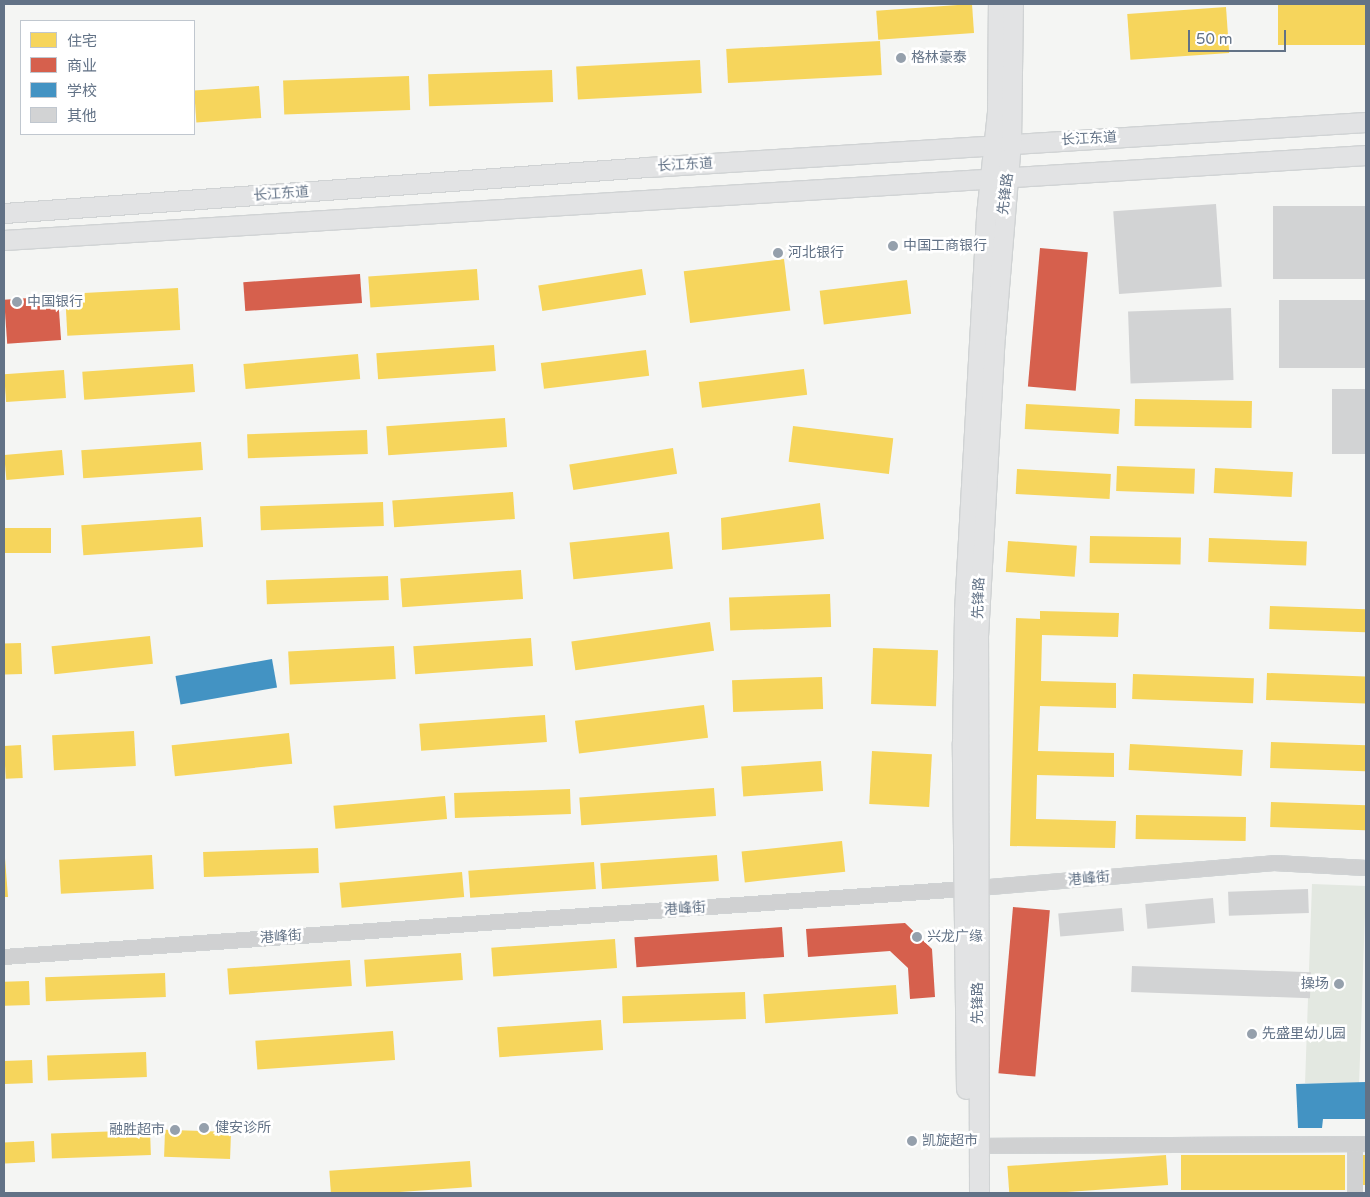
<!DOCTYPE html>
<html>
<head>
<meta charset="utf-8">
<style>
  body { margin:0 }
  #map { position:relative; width:1370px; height:1197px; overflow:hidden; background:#f4f5f3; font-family:"Varela Round","Noto Sans SC",sans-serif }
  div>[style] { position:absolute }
  .green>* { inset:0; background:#e3e8e1; transform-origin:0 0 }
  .homes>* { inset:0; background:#f6d55c; transform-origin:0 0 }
  .shops>* { inset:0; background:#d6604d; transform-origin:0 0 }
  .schools>* { inset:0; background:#4393c3; transform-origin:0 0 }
  .building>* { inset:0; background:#d2d3d4; transform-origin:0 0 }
  .roads { filter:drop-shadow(1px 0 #d0d3d4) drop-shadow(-1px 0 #d0d3d4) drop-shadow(0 1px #d0d3d4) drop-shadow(0 -1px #d0d3d4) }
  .street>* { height:14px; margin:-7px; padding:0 7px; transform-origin:7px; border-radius:7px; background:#d0d1d2 }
  .secondary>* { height:19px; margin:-9.5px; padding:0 9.5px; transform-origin:9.5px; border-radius:9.5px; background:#e2e3e4 }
  .dots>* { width:14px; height:14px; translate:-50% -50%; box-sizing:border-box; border:2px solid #fff; border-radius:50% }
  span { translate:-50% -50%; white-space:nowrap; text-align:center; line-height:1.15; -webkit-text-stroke:5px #fff; paint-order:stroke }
  .poi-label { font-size:14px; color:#627286 }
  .left { translate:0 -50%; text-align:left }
  .right { translate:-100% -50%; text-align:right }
  .street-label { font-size:14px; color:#627286 }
  .frame { position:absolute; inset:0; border:5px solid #627286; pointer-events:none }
  .legend { position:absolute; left:20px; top:20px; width:175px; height:115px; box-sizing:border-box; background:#fff; border:1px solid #c0c7cf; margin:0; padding:6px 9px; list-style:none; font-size:15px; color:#627286 }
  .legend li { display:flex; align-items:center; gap:10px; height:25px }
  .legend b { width:25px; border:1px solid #c0c7cf }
  .scale { position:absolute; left:1188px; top:30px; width:98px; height:22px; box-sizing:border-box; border:2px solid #627286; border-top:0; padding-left:6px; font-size:15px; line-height:18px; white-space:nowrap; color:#627286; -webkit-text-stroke:4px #fff; paint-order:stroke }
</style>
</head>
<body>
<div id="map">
  <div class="green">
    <div style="left:1312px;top:884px;width:54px;height:199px;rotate:2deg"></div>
  </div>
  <div class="homes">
    <div style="left:972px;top:4px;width:29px;height:96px;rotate:86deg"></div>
    <div style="left:1278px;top:4px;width:88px;height:41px"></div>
    <div style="left:1226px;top:7px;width:46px;height:99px;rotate:86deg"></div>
    <div style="left:880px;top:41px;width:34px;height:154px;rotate:87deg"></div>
    <div style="left:700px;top:60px;width:33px;height:124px;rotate:87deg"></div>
    <div style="left:552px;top:70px;width:32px;height:124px;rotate:88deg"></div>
    <div style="left:409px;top:76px;width:34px;height:126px;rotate:88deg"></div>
    <div style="left:259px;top:86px;width:32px;height:65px;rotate:86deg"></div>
    <div style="left:784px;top:259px;width:52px;height:101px;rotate:83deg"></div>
    <div style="left:477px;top:269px;width:31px;height:109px;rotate:86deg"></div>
    <div style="left:642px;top:269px;width:26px;height:105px;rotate:81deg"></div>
    <div style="left:907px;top:280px;width:34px;height:88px;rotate:83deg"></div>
    <div style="left:178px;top:288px;width:42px;height:113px;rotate:87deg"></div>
    <div style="left:494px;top:345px;width:26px;height:118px;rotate:86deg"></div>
    <div style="left:646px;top:350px;width:26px;height:106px;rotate:83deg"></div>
    <div style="left:358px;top:354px;width:25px;height:115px;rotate:85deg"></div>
    <div style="left:193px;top:364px;width:28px;height:111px;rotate:86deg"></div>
    <div style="left:804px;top:369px;width:26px;height:106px;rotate:83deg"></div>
    <div style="left:64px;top:370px;width:28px;height:60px;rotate:86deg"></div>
    <div style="left:1135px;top:399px;width:117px;height:27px;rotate:1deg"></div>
    <div style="left:1026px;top:404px;width:94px;height:25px;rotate:3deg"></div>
    <div style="left:505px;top:418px;width:29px;height:119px;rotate:86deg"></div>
    <div style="left:793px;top:426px;width:101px;height:36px;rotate:7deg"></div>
    <div style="left:367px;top:430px;width:24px;height:120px;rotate:88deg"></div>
    <div style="left:201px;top:442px;width:28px;height:120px;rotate:86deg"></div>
    <div style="left:673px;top:448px;width:26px;height:105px;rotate:81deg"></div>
    <div style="left:62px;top:450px;width:25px;height:58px;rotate:85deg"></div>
    <div style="left:1117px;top:466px;width:78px;height:25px;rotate:2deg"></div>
    <div style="left:1215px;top:468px;width:78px;height:25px;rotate:3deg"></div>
    <div style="left:1017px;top:469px;width:94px;height:25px;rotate:3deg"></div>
    <div style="left:513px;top:492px;width:27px;height:121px;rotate:86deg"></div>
    <div style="left:383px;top:502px;width:24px;height:123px;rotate:88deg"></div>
    <div style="clip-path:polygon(820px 503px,824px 539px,722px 550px,721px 518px)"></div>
    <div style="left:201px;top:517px;width:30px;height:120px;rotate:86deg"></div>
    <div style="left:51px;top:528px;width:25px;height:47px;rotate:90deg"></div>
    <div style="left:669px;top:532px;width:37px;height:100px;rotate:84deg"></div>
    <div style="left:1090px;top:536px;width:91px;height:27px;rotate:1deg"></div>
    <div style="left:1209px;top:538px;width:98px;height:24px;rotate:2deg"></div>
    <div style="left:1008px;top:541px;width:69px;height:31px;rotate:4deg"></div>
    <div style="left:521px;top:570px;width:29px;height:121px;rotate:86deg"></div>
    <div style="left:388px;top:576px;width:24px;height:122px;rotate:88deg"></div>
    <div style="left:830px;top:594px;width:33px;height:101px;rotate:88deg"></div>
    <div style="left:1270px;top:606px;width:96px;height:23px;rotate:2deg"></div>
    <div style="clip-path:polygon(1040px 611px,1119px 613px,1118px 637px,1042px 635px,1041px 681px,1116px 683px,1116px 708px,1040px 706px,1038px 751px,1114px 753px,1114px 777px,1037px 775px,1036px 819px,1116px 821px,1115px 848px,1010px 846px,1016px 618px,1040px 619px)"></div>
    <div style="left:710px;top:622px;width:29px;height:140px;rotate:82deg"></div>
    <div style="left:150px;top:636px;width:28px;height:99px;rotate:84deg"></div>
    <div style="left:531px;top:638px;width:28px;height:118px;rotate:86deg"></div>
    <div style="left:21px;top:643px;width:31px;height:17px;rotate:88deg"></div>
    <div style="left:394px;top:646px;width:33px;height:106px;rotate:87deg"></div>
    <div style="left:873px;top:648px;width:65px;height:56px;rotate:2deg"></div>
    <div style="left:1267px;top:673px;width:99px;height:27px;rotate:2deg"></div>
    <div style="left:1133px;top:674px;width:121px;height:25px;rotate:2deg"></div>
    <div style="left:822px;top:677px;width:32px;height:90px;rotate:88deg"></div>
    <div style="left:704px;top:705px;width:33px;height:130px;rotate:83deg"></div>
    <div style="left:545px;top:715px;width:27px;height:126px;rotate:86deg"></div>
    <div style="left:134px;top:731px;width:35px;height:82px;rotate:87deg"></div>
    <div style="left:289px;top:733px;width:31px;height:118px;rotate:84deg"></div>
    <div style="left:1271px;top:742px;width:95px;height:26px;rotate:2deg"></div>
    <div style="left:1130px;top:744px;width:113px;height:26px;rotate:3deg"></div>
    <div style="left:21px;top:745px;width:33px;height:17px;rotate:87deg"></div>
    <div style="left:872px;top:751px;width:60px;height:53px;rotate:3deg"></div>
    <div style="left:821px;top:761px;width:30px;height:80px;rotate:86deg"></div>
    <div style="left:714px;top:788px;width:28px;height:135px;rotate:86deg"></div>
    <div style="left:570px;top:789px;width:25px;height:116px;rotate:88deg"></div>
    <div style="left:445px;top:796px;width:23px;height:112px;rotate:85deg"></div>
    <div style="left:1271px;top:802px;width:95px;height:25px;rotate:2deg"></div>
    <div style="left:1136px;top:815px;width:110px;height:24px;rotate:1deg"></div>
    <div style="left:842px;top:841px;width:31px;height:101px;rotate:84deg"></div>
    <div style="left:318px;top:848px;width:25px;height:115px;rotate:88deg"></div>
    <div style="left:152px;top:855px;width:34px;height:93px;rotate:87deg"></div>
    <div style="left:717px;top:855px;width:26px;height:117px;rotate:86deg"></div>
    <div style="clip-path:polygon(4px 858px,5px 858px,8px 897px,4px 897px)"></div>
    <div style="left:594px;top:862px;width:27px;height:126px;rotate:86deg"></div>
    <div style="left:462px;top:872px;width:25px;height:123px;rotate:85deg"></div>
    <div style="left:615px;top:939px;width:29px;height:124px;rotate:86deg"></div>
    <div style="left:461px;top:953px;width:27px;height:97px;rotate:86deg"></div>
    <div style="left:350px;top:960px;width:26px;height:123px;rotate:86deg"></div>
    <div style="left:165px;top:973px;width:24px;height:120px;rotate:88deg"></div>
    <div style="left:29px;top:981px;width:24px;height:25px;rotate:88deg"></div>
    <div style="left:896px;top:985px;width:29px;height:133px;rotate:86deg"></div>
    <div style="left:745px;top:992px;width:27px;height:123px;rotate:88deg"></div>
    <div style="left:601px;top:1020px;width:30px;height:104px;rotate:86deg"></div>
    <div style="left:393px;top:1031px;width:29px;height:138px;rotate:86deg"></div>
    <div style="left:146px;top:1052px;width:25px;height:99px;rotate:88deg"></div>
    <div style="left:32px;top:1060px;width:23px;height:28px;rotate:88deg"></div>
    <div style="left:150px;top:1130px;width:25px;height:99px;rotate:88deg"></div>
    <div style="left:231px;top:1132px;width:27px;height:66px;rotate:92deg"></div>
    <div style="left:34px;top:1141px;width:21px;height:30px;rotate:87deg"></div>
    <div style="left:1166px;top:1155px;width:30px;height:159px;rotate:86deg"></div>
    <div style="left:1181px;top:1155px;width:164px;height:35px"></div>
    <div style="clip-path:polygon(1360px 1155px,1366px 1155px,1366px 1185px,1359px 1185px)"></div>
    <div style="left:470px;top:1161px;width:26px;height:141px;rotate:86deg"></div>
  </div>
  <div class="shops">
    <div style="left:1040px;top:248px;width:48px;height:139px;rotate:5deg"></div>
    <div style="left:360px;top:274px;width:29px;height:117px;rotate:86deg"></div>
    <div style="left:58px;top:296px;width:44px;height:54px;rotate:86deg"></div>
    <div style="left:1013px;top:907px;width:37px;height:167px;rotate:5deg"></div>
    <div style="clip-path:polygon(905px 923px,932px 949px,935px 997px,910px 999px,908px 968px,890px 951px,808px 957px,806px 929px)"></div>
    <div style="left:782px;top:927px;width:30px;height:148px;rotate:86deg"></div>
  </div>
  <div class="schools">
    <div style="left:272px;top:659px;width:29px;height:98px;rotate:80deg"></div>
    <div style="clip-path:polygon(1366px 1082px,1366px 1119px,1323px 1119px,1322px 1128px,1298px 1128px,1296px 1084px)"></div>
  </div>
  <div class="building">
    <div style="left:1216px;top:204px;width:83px;height:103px;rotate:86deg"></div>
    <div style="left:1366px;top:206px;width:73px;height:93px;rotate:90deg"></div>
    <div style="left:1366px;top:300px;width:68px;height:87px;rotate:90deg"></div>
    <div style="left:1231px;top:308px;width:72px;height:103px;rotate:88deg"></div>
    <div style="left:1366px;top:389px;width:65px;height:34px;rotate:90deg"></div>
    <div style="left:1308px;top:889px;width:24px;height:80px;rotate:88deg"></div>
    <div style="left:1213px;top:898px;width:25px;height:68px;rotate:85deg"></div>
    <div style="left:1122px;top:908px;width:23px;height:64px;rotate:85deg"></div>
    <div style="left:1132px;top:966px;width:179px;height:26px;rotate:2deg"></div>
  </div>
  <div class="roads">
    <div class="street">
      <div style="left:4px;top:957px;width:976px;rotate:-4.05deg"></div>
      <div style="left:978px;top:888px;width:297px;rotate:-4.8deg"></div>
      <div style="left:1274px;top:863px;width:92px;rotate:3.1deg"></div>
      <div style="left:1355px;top:1144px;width:49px;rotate:90deg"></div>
      <div style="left:979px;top:1146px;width:387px;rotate:-0.3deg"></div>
    </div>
    <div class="secondary">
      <div style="left:4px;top:213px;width:646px;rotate:-4.09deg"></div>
      <div style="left:648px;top:167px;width:719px;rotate:-3.59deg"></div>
      <div style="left:4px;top:240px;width:1365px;rotate:-3.57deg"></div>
      <div style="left:966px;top:1089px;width:347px;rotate:-90.7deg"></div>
      <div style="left:962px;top:742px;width:131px;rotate:-89.1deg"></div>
      <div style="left:964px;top:611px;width:397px;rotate:-86.8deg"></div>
      <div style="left:986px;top:215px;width:104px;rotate:-83.9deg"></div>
      <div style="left:997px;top:112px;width:108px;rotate:-89.5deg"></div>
      <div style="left:979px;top:1193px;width:557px;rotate:-90.1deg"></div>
      <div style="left:978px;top:636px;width:300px;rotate:-86.8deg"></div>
      <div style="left:995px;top:336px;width:194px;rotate:-85.3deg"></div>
      <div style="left:1011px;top:143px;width:139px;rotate:-89.2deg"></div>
    </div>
  </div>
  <div class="dots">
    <div style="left:901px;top:58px;background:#95a0ac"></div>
    <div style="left:893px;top:246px;background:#95a0ac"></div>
    <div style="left:778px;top:253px;background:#95a0ac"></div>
    <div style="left:17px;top:302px;background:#95a0ac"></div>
    <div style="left:917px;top:937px;background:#95a0ac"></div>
    <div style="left:1339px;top:984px;background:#95a0ac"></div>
    <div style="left:1252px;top:1034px;background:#95a0ac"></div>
    <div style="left:204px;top:1128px;background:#95a0ac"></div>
    <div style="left:175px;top:1130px;background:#95a0ac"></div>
    <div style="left:912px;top:1141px;background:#95a0ac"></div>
  </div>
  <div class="poi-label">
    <span class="left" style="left:911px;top:58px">格林豪泰</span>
    <span class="left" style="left:903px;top:246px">中国工商银行</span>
    <span class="left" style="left:788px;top:253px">河北银行</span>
    <span class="left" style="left:27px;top:302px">中国银行</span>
    <span class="left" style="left:927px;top:937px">兴龙广缘</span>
    <span class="right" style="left:1329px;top:984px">操场</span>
    <span class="left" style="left:1262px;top:1034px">先盛里幼儿园</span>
    <span class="left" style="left:215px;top:1128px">健安诊所</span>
    <span class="right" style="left:165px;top:1130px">融胜超市</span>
    <span class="left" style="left:922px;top:1141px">凯旋超市</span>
  </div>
  <div class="street-label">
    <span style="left:1089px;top:139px;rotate:-3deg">长江东道</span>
    <span style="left:685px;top:165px;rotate:-3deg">长江东道</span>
    <span style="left:281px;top:194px;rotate:-4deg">长江东道</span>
    <span style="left:1006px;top:194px;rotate:-83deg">先锋路</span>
    <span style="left:979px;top:598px;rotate:-88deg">先锋路</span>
    <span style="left:1089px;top:879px;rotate:-5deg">港峰街</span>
    <span style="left:685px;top:909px;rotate:-4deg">港峰街</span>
    <span style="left:281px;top:937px;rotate:-4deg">港峰街</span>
    <span style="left:978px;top:1003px;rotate:-90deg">先锋路</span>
  </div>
  <div class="frame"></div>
  <ul class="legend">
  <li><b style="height:14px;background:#f6d55c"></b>住宅</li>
  <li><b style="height:14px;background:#d6604d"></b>商业</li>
  <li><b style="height:14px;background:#4393c3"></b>学校</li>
  <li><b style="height:14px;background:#d2d3d4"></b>其他</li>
  </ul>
  <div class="scale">50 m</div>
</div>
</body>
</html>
